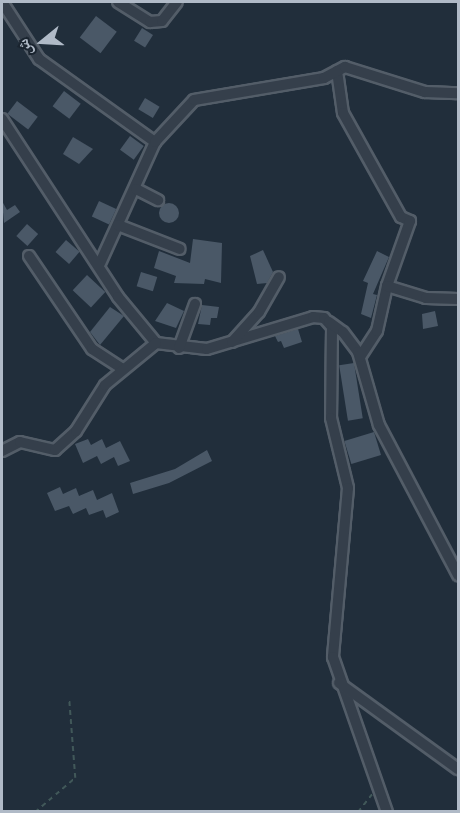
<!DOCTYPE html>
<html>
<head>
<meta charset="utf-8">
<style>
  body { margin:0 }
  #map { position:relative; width:460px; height:813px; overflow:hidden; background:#212e3b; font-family:"DM Sans","Noto Naskh Arabic",sans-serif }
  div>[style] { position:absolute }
  .building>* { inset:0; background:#4a5867; transform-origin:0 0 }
  .round { border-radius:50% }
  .path>* { height:1.5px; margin-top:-0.75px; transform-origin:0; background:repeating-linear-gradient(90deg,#415859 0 4.5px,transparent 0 9px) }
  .roads { filter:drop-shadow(2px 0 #535d68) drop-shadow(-2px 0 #535d68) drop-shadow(0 2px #535d68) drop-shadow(0 -2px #535d68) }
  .minor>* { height:10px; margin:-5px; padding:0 5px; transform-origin:5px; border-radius:5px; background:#353f4b }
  span { translate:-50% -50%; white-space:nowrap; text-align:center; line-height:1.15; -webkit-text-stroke:5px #1a242f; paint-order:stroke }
  .frame { position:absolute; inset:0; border:3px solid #b0bac7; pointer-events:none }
  .north { position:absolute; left:12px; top:12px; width:60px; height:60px; -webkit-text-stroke:4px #1a242f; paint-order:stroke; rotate:252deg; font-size:16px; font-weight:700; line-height:24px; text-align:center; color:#b0bac7 }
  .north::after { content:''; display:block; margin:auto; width:21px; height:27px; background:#b0bac7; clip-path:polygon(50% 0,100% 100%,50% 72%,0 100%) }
</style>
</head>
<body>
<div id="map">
  <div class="building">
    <div style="left:96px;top:16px;width:26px;height:27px;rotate:37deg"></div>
    <div style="left:142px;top:28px;width:13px;height:15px;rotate:32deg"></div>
    <div style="left:64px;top:91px;width:21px;height:19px;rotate:37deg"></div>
    <div style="left:145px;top:98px;width:17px;height:13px;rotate:31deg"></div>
    <div style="left:17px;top:101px;width:26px;height:16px;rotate:37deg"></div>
    <div style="left:130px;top:136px;width:17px;height:17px;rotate:36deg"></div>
    <div style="clip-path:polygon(73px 137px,93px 149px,79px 164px,63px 154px)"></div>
    <div style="clip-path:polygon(2px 201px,7px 210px,15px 205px,20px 212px,4px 223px)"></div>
    <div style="left:99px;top:201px;width:19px;height:17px;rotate:25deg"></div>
    <div class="round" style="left:159px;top:203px;width:20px;height:20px"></div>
    <div style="left:27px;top:224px;width:15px;height:16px;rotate:42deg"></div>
    <div style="clip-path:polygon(193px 239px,222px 243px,221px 283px,205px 279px,204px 284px,174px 283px,176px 276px,154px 268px,159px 251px,190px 263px)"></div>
    <div style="left:66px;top:240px;width:18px;height:16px;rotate:41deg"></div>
    <div style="clip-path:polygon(263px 250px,273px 272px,267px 283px,257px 284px,250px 256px)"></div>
    <div style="clip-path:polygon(377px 251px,389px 257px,373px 294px,377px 295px,371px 318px,361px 314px,368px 283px,363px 281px)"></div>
    <div style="left:141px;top:272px;width:17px;height:15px;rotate:17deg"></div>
    <div style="left:87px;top:275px;width:25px;height:21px;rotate:43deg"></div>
    <div style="clip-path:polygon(167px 303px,184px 311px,176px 328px,155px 321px)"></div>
    <div style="clip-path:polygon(202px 305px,219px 307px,217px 318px,211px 318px,210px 325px,198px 324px)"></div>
    <div style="clip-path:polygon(110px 307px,124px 316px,100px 345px,90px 332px)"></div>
    <div style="clip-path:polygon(435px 311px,438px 326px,423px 329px,422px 314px)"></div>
    <div style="clip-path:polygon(298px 329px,302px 342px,284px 348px,281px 341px,278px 342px,275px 336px)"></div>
    <div style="left:354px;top:363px;width:56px;height:15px;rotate:81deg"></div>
    <div style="left:374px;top:432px;width:24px;height:31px;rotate:73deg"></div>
    <div style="clip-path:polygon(88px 439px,91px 445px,102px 439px,106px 448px,120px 441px,130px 461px,118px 466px,114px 457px,101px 464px,97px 456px,83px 463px,75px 444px)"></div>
    <div style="clip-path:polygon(207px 450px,212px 461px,169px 483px,133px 494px,130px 483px,175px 469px)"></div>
    <div style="clip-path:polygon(60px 487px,63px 494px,76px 488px,79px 496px,93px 490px,97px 500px,112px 493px,119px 512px,106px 518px,103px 510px,89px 515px,86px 508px,73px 514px,69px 506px,55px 511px,47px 493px)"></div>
  </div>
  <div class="path">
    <div style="left:35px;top:812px;width:52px;rotate:-40.4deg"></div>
    <div style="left:75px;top:778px;width:78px;rotate:-94.4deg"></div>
    <div style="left:358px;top:812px;width:23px;rotate:-52deg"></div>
  </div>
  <div class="roads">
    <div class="minor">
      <div style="left:2px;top:2px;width:68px;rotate:57deg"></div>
      <div style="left:39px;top:59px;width:143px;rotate:35.6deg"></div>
      <div style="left:155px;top:142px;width:133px;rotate:114.4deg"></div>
      <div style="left:118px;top:2px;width:38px;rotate:32deg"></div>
      <div style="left:150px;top:22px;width:12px;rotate:-5deg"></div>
      <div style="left:162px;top:21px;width:24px;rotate:-52deg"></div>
      <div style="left:337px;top:71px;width:42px;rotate:81.9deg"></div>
      <div style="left:343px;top:113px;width:119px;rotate:60.9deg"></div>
      <div style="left:401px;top:217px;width:10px;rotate:24deg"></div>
      <div style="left:410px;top:221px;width:69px;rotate:109.5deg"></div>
      <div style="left:2px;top:119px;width:212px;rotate:56.9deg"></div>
      <div style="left:118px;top:297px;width:60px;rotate:50.4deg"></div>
      <div style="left:156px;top:343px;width:51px;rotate:6.7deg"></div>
      <div style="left:207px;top:349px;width:111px;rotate:-16.8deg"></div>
      <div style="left:313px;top:317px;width:11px;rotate:5deg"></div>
      <div style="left:324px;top:318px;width:12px;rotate:48deg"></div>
      <div style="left:332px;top:327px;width:91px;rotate:90.6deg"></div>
      <div style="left:331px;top:418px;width:72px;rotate:76.3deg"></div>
      <div style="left:348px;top:488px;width:170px;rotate:95.1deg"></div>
      <div style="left:333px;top:657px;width:164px;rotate:70.8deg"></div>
      <div style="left:155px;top:142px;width:57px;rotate:-47.1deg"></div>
      <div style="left:194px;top:100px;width:132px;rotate:-9.6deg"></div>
      <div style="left:324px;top:78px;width:24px;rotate:-28deg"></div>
      <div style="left:345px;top:67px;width:84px;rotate:17.4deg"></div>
      <div style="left:425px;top:92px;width:33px;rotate:2deg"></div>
      <div style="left:136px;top:189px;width:25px;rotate:27deg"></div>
      <div style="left:118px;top:225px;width:66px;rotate:21.2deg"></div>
      <div style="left:29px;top:256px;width:112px;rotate:55.9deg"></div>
      <div style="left:92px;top:349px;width:37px;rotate:33deg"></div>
      <div style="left:329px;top:322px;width:17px;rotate:36deg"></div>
      <div style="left:343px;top:332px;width:25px;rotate:53deg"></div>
      <div style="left:358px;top:352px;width:76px;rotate:74deg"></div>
      <div style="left:379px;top:425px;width:170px;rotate:62.2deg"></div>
      <div style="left:232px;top:342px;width:40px;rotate:-48deg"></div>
      <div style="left:259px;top:312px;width:40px;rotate:-60.3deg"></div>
      <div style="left:179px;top:348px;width:47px;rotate:-70deg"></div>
      <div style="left:360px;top:357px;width:31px;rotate:-57deg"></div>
      <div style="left:377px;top:331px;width:46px;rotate:-77.5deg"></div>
      <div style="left:387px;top:286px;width:41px;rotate:17.1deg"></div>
      <div style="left:426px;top:298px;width:32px;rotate:2deg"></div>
      <div style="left:2px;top:451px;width:20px;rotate:-27deg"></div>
      <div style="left:20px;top:442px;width:36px;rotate:13deg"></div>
      <div style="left:55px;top:450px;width:28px;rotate:-42deg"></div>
      <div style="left:76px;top:431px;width:54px;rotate:-57.8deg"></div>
      <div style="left:105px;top:385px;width:66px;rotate:-39.5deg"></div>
      <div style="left:339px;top:683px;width:147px;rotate:35.9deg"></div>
    </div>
  </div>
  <div class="frame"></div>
  <div class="north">ش</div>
</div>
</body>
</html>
